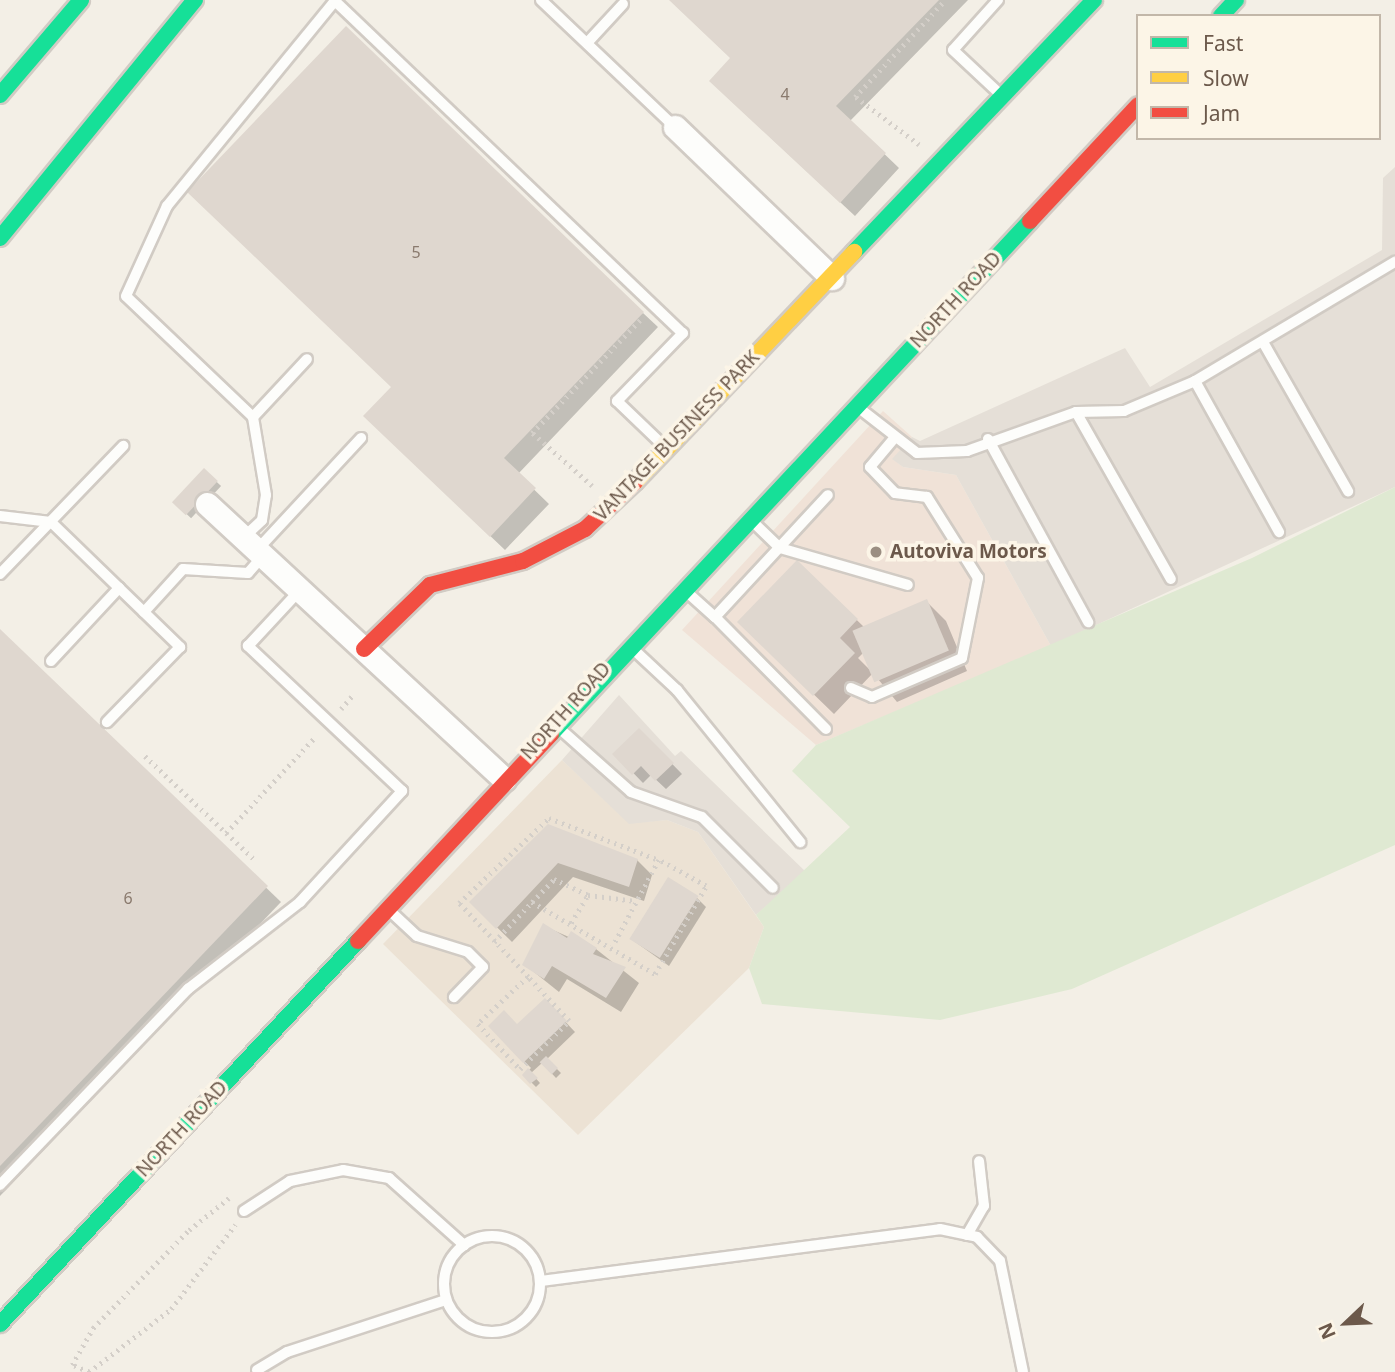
<!DOCTYPE html>
<html>
<head>
<meta charset="utf-8">
<style>
  body { margin:0 }
  #map { position:relative; width:1395px; height:1372px; overflow:hidden; background:#f3efe6; font-family:"Noto Sans",sans-serif }
  div>[style] { position:absolute }
  .residential>* { inset:0; background:#ece2d4 }
  .commercial>* { inset:0; background:#f0e2d7 }
  .industrial>* { inset:0; background:#e5dfd7 }
  .green>* { inset:0; background:#dfe9d2 }
  .shadow>* { inset:0; background:#0003; transform-origin:0 0 }
  .building>* { inset:0; background:#dfd7cf; transform-origin:0 0 }
  .path>* { height:4.5px; margin-top:-2.25px; transform-origin:0; background:repeating-linear-gradient(90deg,#d4cfc9 0 2px,transparent 0 7px) }
  .roads { filter:drop-shadow(2px 0 #d1cbc4) drop-shadow(-2px 0 #d1cbc4) drop-shadow(0 2px #d1cbc4) drop-shadow(0 -2px #d1cbc4) }
  .lane>* { height:10px; margin:-5px; padding:0 5px; transform-origin:5px; border-radius:5px; background:#fdfdfb }
  .lane>.ring { margin:-5px; padding:0; box-sizing:content-box; background:none; border:10px solid #fdfdfb; border-radius:50% }
  .street>* { height:23px; margin:-11.5px; padding:0 11.5px; transform-origin:11.5px; border-radius:11.5px; background:#fdfdfb }
  .fast>* { height:16px; margin:-8px; padding:0 8px; transform-origin:8px; border-radius:8px; background:#16e098 }
  .slow>* { height:16px; margin:-8px; padding:0 8px; transform-origin:8px; border-radius:8px; background:#ffcf43 }
  .jam>* { height:16px; margin:-8px; padding:0 8px; transform-origin:8px; border-radius:8px; background:#f24e42 }
  .dots>* { width:19px; height:19px; translate:-50% -50%; box-sizing:border-box; border:4px solid #fcf5e7; border-radius:50% }
  span { translate:-50% -50%; white-space:nowrap; text-align:center; line-height:1.15; -webkit-text-stroke:7px #fcf5e7; paint-order:stroke }
  .number-label { font-size:16px; color:#8a7a6e }
  .number-label span { -webkit-text-stroke-width:0 }
  .street-label { font-size:19px; color:#6c594b }
  .poi-label { font-size:19px; color:#6c594b; font-weight:700 }
  .left { translate:0 -50%; text-align:left }
  .legend { position:absolute; left:1136px; top:14px; width:245px; height:126px; box-sizing:border-box; background:#fcf5e7; border:2px solid #c2b7a9; margin:0; padding:9px 12px; list-style:none; font-size:21px; color:#6c594b }
  .legend li { display:flex; align-items:center; gap:14px; height:35px }
  .legend b { width:35px; border:2px solid #c2b7a9 }
  .north { position:absolute; left:1311px; top:1288px; width:70px; height:70px; -webkit-text-stroke:5px #fcf5e7; paint-order:stroke; rotate:247deg; font-size:19px; font-weight:700; line-height:28px; text-align:center; color:#6c594b }
  .north::after { content:''; display:block; margin:auto; width:24px; height:32px; background:#6c594b; clip-path:polygon(50% 0,100% 100%,50% 72%,0 100%) }
</style>
</head>
<body>
<div id="map">
  <div class="residential">
    <div style="clip-path:polygon(562px 760px,629px 823px,667px 820px,698px 832px,764px 927px,749px 968px,578px 1135px,383px 944px)"></div>
  </div>
  <div class="commercial">
    <div style="clip-path:polygon(883px 411px,912px 437px,893px 459px,903px 467px,956px 475px,1051px 646px,816px 745px,682px 630px)"></div>
  </div>
  <div class="industrial">
    <div style="clip-path:polygon(1395px 167px,1395px 487px,1051px 646px,956px 475px,903px 467px,892px 459px,912px 437px,920px 441px,1125px 348px,1150px 387px,1382px 250px,1383px 178px)"></div>
    <div style="clip-path:polygon(619px 695px,675px 756px,681px 751px,806px 872px,756px 915px,698px 832px,667px 820px,629px 824px,562px 760px)"></div>
  </div>
  <div class="green">
    <div style="clip-path:polygon(1395px 487px,1395px 845px,1072px 989px,940px 1020px,762px 1004px,749px 968px,764px 927px,756px 915px,850px 827px,792px 771px,816px 745px,1252px 558px)"></div>
  </div>
  <div class="shadow">
    <div style="clip-path:polygon(670px 0,968px 0,850px 121px,899px 168px,855px 216px,726px 96px,732px 59px)"></div>
    <div style="clip-path:polygon(643px 313px,658px 327px,518px 474px,549px 504px,505px 550px,380px 431px)"></div>
    <div style="left:205px;top:471px;width:22px;height:44px;rotate:43deg"></div>
    <div style="clip-path:polygon(evenodd,797px 562px,865px 628px,926px 601px,946px 621px,967px 671px,897px 702px,873px 673px,834px 714px,739px 622px,797px 562px,864px 652px,873px 673px,858px 658px,864px 652px)"></div>
    <div style="clip-path:polygon(0 632px,281px 902px,0 1196px)"></div>
    <div style="clip-path:polygon(639px 730px,682px 774px,666px 789px,651px 775px,643px 783px,615px 754px)"></div>
    <div style="clip-path:polygon(549px 826px,637px 860px,652px 875px,644px 901px,573px 877px,512px 942px,471px 902px)"></div>
    <div style="clip-path:polygon(696px 897px,706px 907px,669px 966px,631px 939px)"></div>
    <div style="clip-path:polygon(544px 926px,596px 949px,639px 983px,621px 1012px,567px 979px,559px 992px,524px 964px)"></div>
    <div style="clip-path:polygon(545px 1000px,575px 1032px,547px 1059px,561px 1073px,556px 1078px,542px 1063px,531px 1073px,540px 1083px,536px 1087px,524px 1075px,531px 1068px,490px 1026px,518px 1026px)"></div>
  </div>
  <div class="building">
    <div style="clip-path:polygon(669px 0,939px 0,836px 106px,886px 153px,840px 203px,709px 81px,730px 58px)"></div>
    <div style="clip-path:polygon(346px 26px,644px 312px,504px 458px,536px 488px,490px 537px,363px 416px,391px 387px,187px 192px)"></div>
    <div style="left:204px;top:468px;width:19px;height:47px;rotate:43deg"></div>
    <div style="clip-path:polygon(797px 560px,858px 619px,840px 638px,855px 653px,813px 696px,737px 622px)"></div>
    <div style="left:927px;top:599px;width:56px;height:81px;rotate:67deg"></div>
    <div style="clip-path:polygon(0 629px,268px 886px,0 1166px)"></div>
    <div style="clip-path:polygon(639px 728px,674px 763px,655px 781px,641px 766px,632px 775px,612px 754px)"></div>
    <div style="clip-path:polygon(548px 824px,638px 859px,629px 887px,558px 863px,496px 929px,469px 902px)"></div>
    <div style="left:668px;top:877px;width:36px;height:73px;rotate:32deg"></div>
    <div style="clip-path:polygon(543px 923px,567px 938px,571px 931px,597px 948px,593px 954px,626px 967px,606px 998px,552px 966px,544px 979px,522px 965px)"></div>
    <div style="clip-path:polygon(545px 998px,567px 1021px,523px 1063px,488px 1026px,504px 1010px,517px 1024px)"></div>
    <div style="left:546px;top:1056px;width:17px;height:9px;rotate:45deg"></div>
    <div style="clip-path:polygon(528px 1068px,538px 1078px,530px 1084px,522px 1075px)"></div>
  </div>
  <div class="path">
    <div style="left:919px;top:145px;width:80px;rotate:-143.1deg"></div>
    <div style="left:855px;top:97px;width:132px;rotate:-47.1deg"></div>
    <div style="left:592px;top:486px;width:80px;rotate:-138.5deg"></div>
    <div style="left:532px;top:433px;width:161px;rotate:-46.3deg"></div>
    <div style="left:341px;top:709px;width:17px;rotate:-50deg"></div>
    <div style="left:145px;top:756px;width:150px;rotate:43.4deg"></div>
    <div style="left:226px;top:833px;width:132px;rotate:-47.1deg"></div>
    <div style="left:532px;top:902px;width:32px;rotate:-46deg"></div>
    <div style="left:554px;top:879px;width:38px;rotate:25deg"></div>
    <div style="left:588px;top:895px;width:48px;rotate:7.1deg"></div>
    <div style="left:571px;top:923px;width:33px;rotate:-59deg"></div>
    <div style="left:494px;top:942px;width:55px;rotate:-46.5deg"></div>
    <div style="left:532px;top:902px;width:143px;rotate:30.3deg"></div>
    <div style="left:655px;top:974px;width:102px;rotate:-59.9deg"></div>
    <div style="left:706px;top:886px;width:54px;rotate:-151deg"></div>
    <div style="left:659px;top:860px;width:98px;rotate:118.1deg"></div>
    <div style="left:528px;top:977px;width:69px;rotate:136.8deg"></div>
    <div style="left:478px;top:1024px;width:62px;rotate:47deg"></div>
    <div style="left:520px;top:1069px;width:69px;rotate:-44.4deg"></div>
    <div style="left:569px;top:1021px;width:60px;rotate:-133deg"></div>
    <div style="left:528px;top:977px;width:101px;rotate:-133deg"></div>
    <div style="left:459px;top:903px;width:124px;rotate:-43.4deg"></div>
    <div style="left:549px;top:818px;width:118px;rotate:20.9deg"></div>
    <div style="left:89px;top:1372px;width:18px;rotate:-158deg"></div>
    <div style="left:72px;top:1365px;width:43px;rotate:-60.4deg"></div>
    <div style="left:93px;top:1328px;width:137px;rotate:-45.6deg"></div>
    <div style="left:189px;top:1230px;width:51px;rotate:-38.7deg"></div>
    <div style="left:89px;top:1372px;width:103px;rotate:-37.5deg"></div>
    <div style="left:171px;top:1309px;width:106px;rotate:-52.7deg"></div>
  </div>
  <div class="roads">
    <div class="lane">
      <div style="left:541px;top:0;width:185px;rotate:43.5deg"></div>
      <div style="left:998px;top:0;width:67px;rotate:132deg"></div>
      <div style="left:953px;top:50px;width:63px;rotate:43.1deg"></div>
      <div style="left:587px;top:43px;width:53px;rotate:-47.3deg"></div>
      <div style="left:1263px;top:342px;width:172px;rotate:60.3deg"></div>
      <div style="left:1195px;top:381px;width:173px;rotate:60.9deg"></div>
      <div style="left:859px;top:408px;width:73px;rotate:37.8deg"></div>
      <div style="left:917px;top:453px;width:50px;rotate:-2.3deg"></div>
      <div style="left:967px;top:451px;width:116px;rotate:-19.7deg"></div>
      <div style="left:1076px;top:412px;width:48px;rotate:-1.2deg"></div>
      <div style="left:1124px;top:411px;width:77px;rotate:-22.9deg"></div>
      <div style="left:1195px;top:381px;width:233px;rotate:-30.8deg"></div>
      <div style="left:1076px;top:412px;width:192px;rotate:60.4deg"></div>
      <div style="left:253px;top:417px;width:79px;rotate:-47deg"></div>
      <div style="left:988px;top:439px;width:209px;rotate:61.3deg"></div>
      <div style="left:0;top:516px;width:51px;rotate:6.7deg"></div>
      <div style="left:51px;top:522px;width:180px;rotate:44.1deg"></div>
      <div style="left:180px;top:647px;width:105px;rotate:134.2deg"></div>
      <div style="left:752px;top:521px;width:39px;rotate:44deg"></div>
      <div style="left:780px;top:548px;width:133px;rotate:16.1deg"></div>
      <div style="left:243px;top:538px;width:26px;rotate:-43deg"></div>
      <div style="left:262px;top:520px;width:25px;rotate:-81deg"></div>
      <div style="left:266px;top:495px;width:79px;rotate:-99.5deg"></div>
      <div style="left:253px;top:417px;width:175px;rotate:-136.4deg"></div>
      <div style="left:126px;top:296px;width:99px;rotate:-65.5deg"></div>
      <div style="left:167px;top:206px;width:265px;rotate:-50.7deg"></div>
      <div style="left:335px;top:1px;width:481px;rotate:43.7deg"></div>
      <div style="left:683px;top:333px;width:95px;rotate:134.1deg"></div>
      <div style="left:617px;top:401px;width:65px;rotate:43.8deg"></div>
      <div style="left:257px;top:550px;width:153px;rotate:-47.1deg"></div>
      <div style="left:0;top:574px;width:178px;rotate:-46.1deg"></div>
      <div style="left:688px;top:593px;width:36px;rotate:42deg"></div>
      <div style="left:144px;top:612px;width:58px;rotate:-47.8deg"></div>
      <div style="left:183px;top:569px;width:65px;rotate:3.5deg"></div>
      <div style="left:248px;top:573px;width:23px;rotate:-49deg"></div>
      <div style="left:632px;top:648px;width:62px;rotate:43deg"></div>
      <div style="left:677px;top:690px;width:196px;rotate:51deg"></div>
      <div style="left:51px;top:661px;width:100px;rotate:-47deg"></div>
      <div style="left:851px;top:688px;width:23px;rotate:23deg"></div>
      <div style="left:872px;top:697px;width:98px;rotate:-23.4deg"></div>
      <div style="left:962px;top:658px;width:82px;rotate:-78.7deg"></div>
      <div style="left:978px;top:578px;width:96px;rotate:-122.2deg"></div>
      <div style="left:927px;top:497px;width:32px;rotate:-173deg"></div>
      <div style="left:895px;top:493px;width:36px;rotate:-134deg"></div>
      <div style="left:870px;top:467px;width:35px;rotate:-50deg"></div>
      <div style="left:559px;top:728px;width:96px;rotate:41.6deg"></div>
      <div style="left:631px;top:792px;width:75px;rotate:19.4deg"></div>
      <div style="left:702px;top:817px;width:100px;rotate:45deg"></div>
      <div style="left:826px;top:729px;width:158px;rotate:-134.7deg"></div>
      <div style="left:715px;top:617px;width:166px;rotate:-47.2deg"></div>
      <div style="left:389px;top:910px;width:38px;rotate:43deg"></div>
      <div style="left:417px;top:936px;width:53px;rotate:17.4deg"></div>
      <div style="left:468px;top:952px;width:21px;rotate:45deg"></div>
      <div style="left:483px;top:967px;width:42px;rotate:134deg"></div>
      <div style="left:0;top:1185px;width:272px;rotate:-46.2deg"></div>
      <div style="left:188px;top:989px;width:142px;rotate:-37.8deg"></div>
      <div style="left:300px;top:902px;width:151px;rotate:-47.4deg"></div>
      <div style="left:402px;top:791px;width:212px;rotate:-136.7deg"></div>
      <div style="left:248px;top:646px;width:76px;rotate:-47.1deg"></div>
      <div style="left:244px;top:1211px;width:55px;rotate:-33.1deg"></div>
      <div style="left:290px;top:1181px;width:54px;rotate:-11.7deg"></div>
      <div style="left:343px;top:1170px;width:47px;rotate:9.9deg"></div>
      <div style="left:389px;top:1178px;width:101px;rotate:41.8deg"></div>
      <div style="left:967px;top:1235px;width:34px;rotate:-60deg"></div>
      <div style="left:984px;top:1206px;width:45px;rotate:-96.3deg"></div>
      <div class="ring" style="left:444px;top:1236px;width:86px;height:86px"></div>
      <div style="left:541px;top:1281px;width:402px;rotate:-7.4deg"></div>
      <div style="left:940px;top:1229px;width:38px;rotate:12deg"></div>
      <div style="left:977px;top:1237px;width:33px;rotate:46deg"></div>
      <div style="left:1000px;top:1261px;width:113px;rotate:78.3deg"></div>
      <div style="left:257px;top:1370px;width:35px;rotate:-31deg"></div>
      <div style="left:287px;top:1352px;width:167px;rotate:-18.1deg"></div>
    </div>
    <div class="street">
      <div style="left:675px;top:127px;width:218px;rotate:43.9deg"></div>
      <div style="left:207px;top:504px;width:405px;rotate:42.8deg"></div>
    </div>
    <div class="fast">
      <div style="left:1221px;top:16px;width:22px;rotate:-47deg"></div>
      <div style="left:0;top:95px;width:125px;rotate:-49.5deg"></div>
      <div style="left:0;top:238px;width:308px;rotate:-50.7deg"></div>
      <div style="left:854px;top:252px;width:348px;rotate:-46.4deg"></div>
      <div style="left:551px;top:734px;width:702px;rotate:-46.96deg"></div>
      <div style="left:0;top:1324px;width:524px;rotate:-46.93deg"></div>
    </div>
    <div class="slow">
      <div style="left:635px;top:482px;width:318px;rotate:-46.4deg"></div>
    </div>
    <div class="jam">
      <div style="left:1030px;top:221px;width:158px;rotate:-47deg"></div>
      <div style="left:364px;top:649px;width:92px;rotate:-44.1deg"></div>
      <div style="left:430px;top:585px;width:96px;rotate:-14.5deg"></div>
      <div style="left:523px;top:561px;width:70px;rotate:-27.3deg"></div>
      <div style="left:585px;top:529px;width:69px;rotate:-43.2deg"></div>
      <div style="left:358px;top:941px;width:283px;rotate:-47deg"></div>
    </div>
  </div>
  <div class="dots">
    <div style="left:876px;top:552px;background:#9b8e81"></div>
  </div>
  <div class="number-label">
    <span style="left:785px;top:94px">4</span>
    <span style="left:416px;top:252px">5</span>
    <span style="left:128px;top:898px">6</span>
  </div>
  <div class="street-label">
    <span style="left:956px;top:300px;rotate:-47deg">NORTH ROAD</span>
    <span style="left:677px;top:436px;rotate:-46deg">VANTAGE BUSINESS PARK</span>
    <span style="left:566px;top:711px;rotate:-48deg">NORTH ROAD</span>
    <span style="left:182px;top:1129px;rotate:-47deg">NORTH ROAD</span>
  </div>
  <div class="poi-label">
    <span class="left" style="left:890px;top:552px">Autoviva Motors</span>
  </div>
  <ul class="legend">
  <li><b style="height:9px;background:#16e098"></b>Fast</li>
  <li><b style="height:9px;background:#ffcf43"></b>Slow</li>
  <li><b style="height:9px;background:#f24e42"></b>Jam</li>
  </ul>
  <div class="north">N</div>
</div>
</body>
</html>
